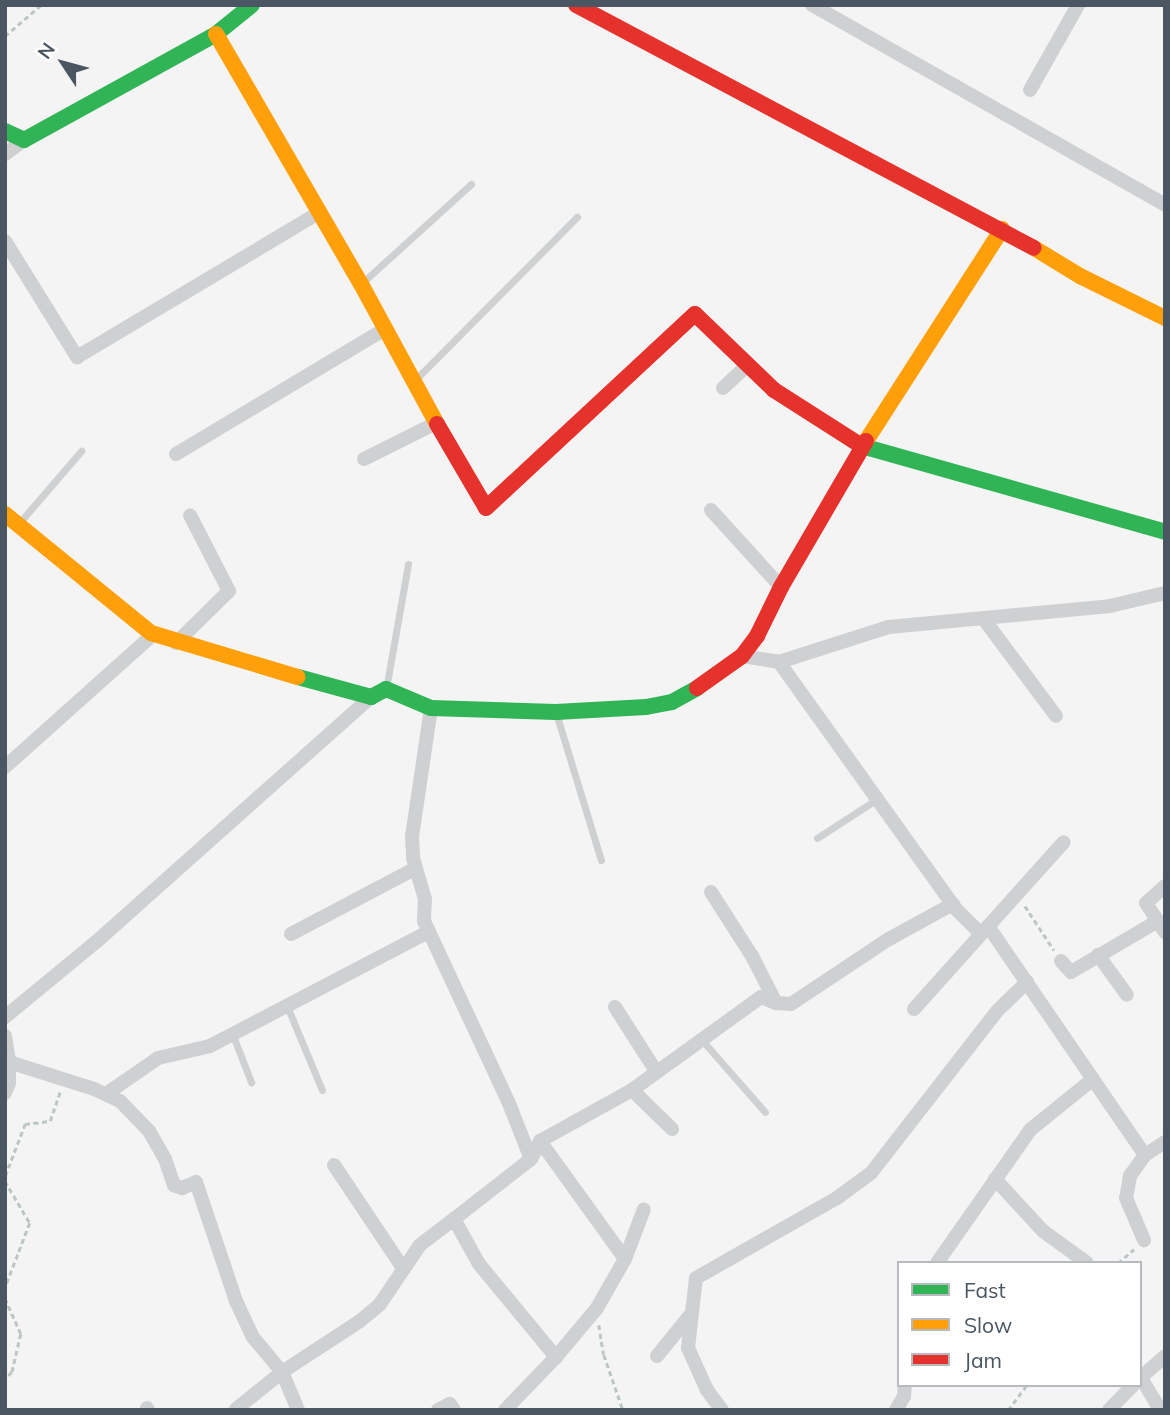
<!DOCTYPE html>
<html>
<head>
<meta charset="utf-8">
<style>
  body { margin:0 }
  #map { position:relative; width:1170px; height:1415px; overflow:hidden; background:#f4f4f4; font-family:Mulish,sans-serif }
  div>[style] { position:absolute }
  .path>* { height:2.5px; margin-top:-1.25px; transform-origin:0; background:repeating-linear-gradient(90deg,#bcc7c4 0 5px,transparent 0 8.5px) }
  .lane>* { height:7px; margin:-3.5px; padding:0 3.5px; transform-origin:3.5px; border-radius:3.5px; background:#ced0d2 }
  .street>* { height:14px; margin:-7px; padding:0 7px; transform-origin:7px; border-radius:7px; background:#ced0d2 }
  .fast>* { height:16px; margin:-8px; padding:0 8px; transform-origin:8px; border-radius:8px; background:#30b455 }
  .slow>* { height:16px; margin:-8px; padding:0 8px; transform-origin:8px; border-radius:8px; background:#ff9f0a }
  .jam>* { height:16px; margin:-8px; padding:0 8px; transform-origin:8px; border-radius:8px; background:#e5322d }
  span { translate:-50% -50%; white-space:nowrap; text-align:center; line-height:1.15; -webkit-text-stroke:7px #fff; paint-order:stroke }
  .frame { position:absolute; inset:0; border:7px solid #4a5661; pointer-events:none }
  .legend { position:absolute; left:897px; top:1261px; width:245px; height:126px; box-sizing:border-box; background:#fff; border:2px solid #b7bbc0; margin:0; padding:9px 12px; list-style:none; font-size:21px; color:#4a5661 }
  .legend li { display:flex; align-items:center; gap:14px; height:35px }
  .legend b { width:35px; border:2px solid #b7bbc0 }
  .north { position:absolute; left:28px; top:28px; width:70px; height:70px; -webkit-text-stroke:5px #fff; paint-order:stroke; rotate:306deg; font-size:19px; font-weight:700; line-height:28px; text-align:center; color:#4a5661 }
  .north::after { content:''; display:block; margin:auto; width:24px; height:32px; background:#4a5661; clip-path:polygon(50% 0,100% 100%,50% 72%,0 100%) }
</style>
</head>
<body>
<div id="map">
  <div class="path">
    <div style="left:5px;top:36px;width:48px;rotate:-40.7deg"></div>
    <div style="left:1025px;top:906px;width:53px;rotate:56.6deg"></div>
    <div style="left:5px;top:1176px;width:56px;rotate:-69deg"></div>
    <div style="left:25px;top:1124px;width:25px;rotate:-7deg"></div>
    <div style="left:50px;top:1121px;width:31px;rotate:-71deg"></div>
    <div style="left:5px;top:1181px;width:49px;rotate:59.2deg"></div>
    <div style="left:30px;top:1223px;width:70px;rotate:111deg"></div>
    <div style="left:1118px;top:1263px;width:21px;rotate:-41deg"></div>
    <div style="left:5px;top:1298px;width:39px;rotate:66deg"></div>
    <div style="left:21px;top:1334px;width:39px;rotate:103deg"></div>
    <div style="left:12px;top:1372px;width:11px;rotate:131deg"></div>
    <div style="left:599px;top:1325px;width:30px;rotate:81deg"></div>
    <div style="left:604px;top:1355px;width:58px;rotate:70.9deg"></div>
    <div style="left:1008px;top:1410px;width:31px;rotate:-53deg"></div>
  </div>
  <div class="lane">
    <div style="left:363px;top:282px;width:146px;rotate:-42.2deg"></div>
    <div style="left:415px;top:380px;width:230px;rotate:-45.2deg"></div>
    <div style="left:20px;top:522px;width:94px;rotate:-49.3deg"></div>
    <div style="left:386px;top:689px;width:127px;rotate:-80deg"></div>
    <div style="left:556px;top:713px;width:154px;rotate:73deg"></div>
    <div style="left:817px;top:838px;width:72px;rotate:-33deg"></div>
    <div style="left:287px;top:1006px;width:91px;rotate:67.4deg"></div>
    <div style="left:232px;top:1033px;width:53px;rotate:68.8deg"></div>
    <div style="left:701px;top:1039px;width:97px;rotate:48.8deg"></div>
  </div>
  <div class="street">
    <div style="left:812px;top:5px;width:406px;rotate:29.5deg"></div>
    <div style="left:1030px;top:90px;width:98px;rotate:-60.5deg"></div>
    <div style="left:5px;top:154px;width:24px;rotate:-36deg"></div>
    <div style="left:5px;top:241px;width:137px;rotate:58.2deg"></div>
    <div style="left:77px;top:357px;width:283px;rotate:-30.8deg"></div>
    <div style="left:723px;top:388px;width:34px;rotate:-43deg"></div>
    <div style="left:176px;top:454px;width:244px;rotate:-30.9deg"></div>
    <div style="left:364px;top:459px;width:80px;rotate:-26.6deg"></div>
    <div style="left:711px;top:510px;width:104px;rotate:47.7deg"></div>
    <div style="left:983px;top:618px;width:122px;rotate:53.3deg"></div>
    <div style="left:176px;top:643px;width:74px;rotate:-44.5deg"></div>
    <div style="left:229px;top:591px;width:85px;rotate:-117.2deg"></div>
    <div style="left:742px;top:656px;width:37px;rotate:9deg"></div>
    <div style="left:779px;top:662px;width:115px;rotate:-17.7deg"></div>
    <div style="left:889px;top:627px;width:222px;rotate:-5.4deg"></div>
    <div style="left:1110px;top:606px;width:57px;rotate:-13.3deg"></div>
    <div style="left:779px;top:662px;width:304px;rotate:54.4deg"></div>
    <div style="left:956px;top:909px;width:34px;rotate:45deg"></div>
    <div style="left:431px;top:708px;width:129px;rotate:98.4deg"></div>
    <div style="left:412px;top:836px;width:22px;rotate:87deg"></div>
    <div style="left:413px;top:858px;width:43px;rotate:73.7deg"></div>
    <div style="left:425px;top:899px;width:22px;rotate:93deg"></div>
    <div style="left:424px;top:921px;width:199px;rotate:65deg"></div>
    <div style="left:508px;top:1101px;width:62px;rotate:68.4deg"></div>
    <div style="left:531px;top:1159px;width:98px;rotate:142.1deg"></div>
    <div style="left:454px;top:1219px;width:51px;rotate:60.9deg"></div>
    <div style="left:479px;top:1264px;width:121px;rotate:50.4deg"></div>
    <div style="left:5px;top:767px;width:192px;rotate:-41.8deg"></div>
    <div style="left:148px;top:639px;width:7px;rotate:-63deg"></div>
    <div style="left:1165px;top:886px;width:25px;rotate:138deg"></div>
    <div style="left:1146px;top:903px;width:35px;rotate:57deg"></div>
    <div style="left:711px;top:892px;width:76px;rotate:57.4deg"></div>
    <div style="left:752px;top:956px;width:53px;rotate:62.9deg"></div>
    <div style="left:988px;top:926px;width:278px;rotate:55.6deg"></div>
    <div style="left:1145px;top:1155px;width:26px;rotate:126deg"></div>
    <div style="left:1130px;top:1176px;width:22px;rotate:100deg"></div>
    <div style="left:1126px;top:1198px;width:46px;rotate:66.8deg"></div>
    <div style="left:291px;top:934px;width:141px;rotate:-27.8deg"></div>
    <div style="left:1098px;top:955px;width:49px;rotate:54.1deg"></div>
    <div style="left:1061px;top:961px;width:15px;rotate:48deg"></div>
    <div style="left:1071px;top:972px;width:101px;rotate:-30.4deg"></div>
    <div style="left:615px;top:1007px;width:76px;rotate:57.4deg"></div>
    <div style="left:914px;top:1009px;width:224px;rotate:-48.1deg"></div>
    <div style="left:5px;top:1017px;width:118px;rotate:-39.5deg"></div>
    <div style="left:96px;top:942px;width:368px;rotate:-41.7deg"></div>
    <div style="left:5px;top:1036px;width:26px;rotate:81deg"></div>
    <div style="left:9px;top:1062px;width:89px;rotate:17.6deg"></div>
    <div style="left:94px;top:1089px;width:29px;rotate:25deg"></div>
    <div style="left:120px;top:1101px;width:42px;rotate:46deg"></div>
    <div style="left:149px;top:1131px;width:32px;rotate:60deg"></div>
    <div style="left:165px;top:1159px;width:28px;rotate:71deg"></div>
    <div style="left:174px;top:1185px;width:9px;rotate:21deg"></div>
    <div style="left:182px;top:1188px;width:15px;rotate:-23deg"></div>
    <div style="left:196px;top:1182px;width:126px;rotate:71.4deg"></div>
    <div style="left:236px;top:1301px;width:38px;rotate:65deg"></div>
    <div style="left:252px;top:1336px;width:47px;rotate:50.2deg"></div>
    <div style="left:282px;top:1372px;width:60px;rotate:141deg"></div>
    <div style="left:632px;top:1090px;width:56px;rotate:44.3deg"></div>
    <div style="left:5px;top:1093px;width:11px;rotate:-68deg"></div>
    <div style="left:9px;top:1083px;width:21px;rotate:-90deg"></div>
    <div style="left:106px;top:1094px;width:63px;rotate:-34.7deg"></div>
    <div style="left:158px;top:1058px;width:53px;rotate:-13deg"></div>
    <div style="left:210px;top:1046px;width:246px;rotate:-27.6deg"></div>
    <div style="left:540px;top:1141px;width:145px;rotate:54.2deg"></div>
    <div style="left:1145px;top:1155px;width:24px;rotate:-33deg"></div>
    <div style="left:531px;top:1159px;width:20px;rotate:-63deg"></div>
    <div style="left:540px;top:1141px;width:105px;rotate:-29deg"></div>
    <div style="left:632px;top:1090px;width:159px;rotate:-35.8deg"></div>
    <div style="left:761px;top:997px;width:16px;rotate:22deg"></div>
    <div style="left:776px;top:1003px;width:15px;rotate:4deg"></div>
    <div style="left:791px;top:1004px;width:118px;rotate:-33.6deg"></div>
    <div style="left:889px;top:939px;width:73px;rotate:-28.7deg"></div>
    <div style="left:334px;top:1165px;width:124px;rotate:56.2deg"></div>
    <div style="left:995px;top:1179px;width:71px;rotate:47.3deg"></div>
    <div style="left:1043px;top:1231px;width:54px;rotate:36deg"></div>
    <div style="left:937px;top:1263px;width:162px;rotate:-55deg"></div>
    <div style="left:1030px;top:1130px;width:81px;rotate:-39deg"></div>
    <div style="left:657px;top:1356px;width:54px;rotate:-51deg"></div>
    <div style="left:1140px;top:1378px;width:33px;rotate:-41deg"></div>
    <div style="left:1141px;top:1378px;width:37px;rotate:59deg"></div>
    <div style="left:147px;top:1408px;width:2px;rotate:63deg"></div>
    <div style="left:298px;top:1410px;width:41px;rotate:-112.8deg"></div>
    <div style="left:282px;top:1372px;width:93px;rotate:-33.2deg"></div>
    <div style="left:360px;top:1321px;width:26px;rotate:-40deg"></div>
    <div style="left:380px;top:1304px;width:71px;rotate:-55.9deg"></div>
    <div style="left:420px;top:1245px;width:43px;rotate:-37.4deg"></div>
    <div style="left:438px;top:1410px;width:13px;rotate:-27deg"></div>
    <div style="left:450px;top:1404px;width:7px;rotate:56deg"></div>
    <div style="left:505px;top:1410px;width:74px;rotate:-46.1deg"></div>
    <div style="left:556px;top:1357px;width:64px;rotate:-50.1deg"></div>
    <div style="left:597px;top:1308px;width:56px;rotate:-60.3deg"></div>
    <div style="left:625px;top:1259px;width:53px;rotate:-69.2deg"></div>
    <div style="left:722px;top:1410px;width:25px;rotate:-127deg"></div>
    <div style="left:707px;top:1390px;width:46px;rotate:-114.3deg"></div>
    <div style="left:688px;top:1348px;width:70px;rotate:-83.5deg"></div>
    <div style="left:696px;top:1278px;width:162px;rotate:-29.6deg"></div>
    <div style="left:837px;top:1198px;width:42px;rotate:-36.3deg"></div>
    <div style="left:871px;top:1173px;width:205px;rotate:-52.1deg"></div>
    <div style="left:997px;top:1011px;width:42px;rotate:-44deg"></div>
    <div style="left:896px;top:1410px;width:16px;rotate:-60deg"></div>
    <div style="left:904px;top:1396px;width:11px;rotate:-85deg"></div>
    <div style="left:1109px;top:1410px;width:35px;rotate:-46deg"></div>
  </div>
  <div class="fast">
    <div style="left:5px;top:131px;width:21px;rotate:25deg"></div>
    <div style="left:24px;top:140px;width:219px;rotate:-28.9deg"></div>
    <div style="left:216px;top:34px;width:46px;rotate:-38.9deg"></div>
    <div style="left:862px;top:446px;width:315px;rotate:15.8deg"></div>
    <div style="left:298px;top:677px;width:76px;rotate:15.3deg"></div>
    <div style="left:371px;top:697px;width:17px;rotate:-28deg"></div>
    <div style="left:386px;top:689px;width:49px;rotate:22.9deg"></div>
    <div style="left:431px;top:708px;width:125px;rotate:1.8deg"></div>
    <div style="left:556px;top:712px;width:90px;rotate:-3.2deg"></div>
    <div style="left:646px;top:707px;width:26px;rotate:-11deg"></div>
    <div style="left:672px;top:702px;width:29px;rotate:-29deg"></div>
  </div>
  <div class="slow">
    <div style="left:216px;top:34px;width:289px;rotate:59.9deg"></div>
    <div style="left:361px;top:284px;width:159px;rotate:61.5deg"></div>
    <div style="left:1034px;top:248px;width:54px;rotate:31.3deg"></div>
    <div style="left:1080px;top:276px;width:95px;rotate:26.3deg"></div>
    <div style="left:866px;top:441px;width:252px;rotate:-57.3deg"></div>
    <div style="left:5px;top:514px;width:188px;rotate:39.2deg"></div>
    <div style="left:151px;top:633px;width:153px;rotate:16.7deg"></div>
  </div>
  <div class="jam">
    <div style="left:576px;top:5px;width:518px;rotate:27.95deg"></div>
    <div style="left:437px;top:424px;width:97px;rotate:59.7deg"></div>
    <div style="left:486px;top:508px;width:285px;rotate:-42.9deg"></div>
    <div style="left:695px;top:314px;width:110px;rotate:43.9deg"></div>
    <div style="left:774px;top:390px;width:104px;rotate:32.5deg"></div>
    <div style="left:697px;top:688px;width:55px;rotate:-35.4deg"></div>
    <div style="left:742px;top:656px;width:25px;rotate:-53deg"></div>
    <div style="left:757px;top:636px;width:55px;rotate:-63.9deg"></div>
    <div style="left:781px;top:587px;width:169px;rotate:-59.8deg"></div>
  </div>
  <div class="frame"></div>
  <ul class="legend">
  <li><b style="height:9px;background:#30b455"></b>Fast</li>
  <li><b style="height:9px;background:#ff9f0a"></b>Slow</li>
  <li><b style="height:9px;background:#e5322d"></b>Jam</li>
  </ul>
  <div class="north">N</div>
</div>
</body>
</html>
